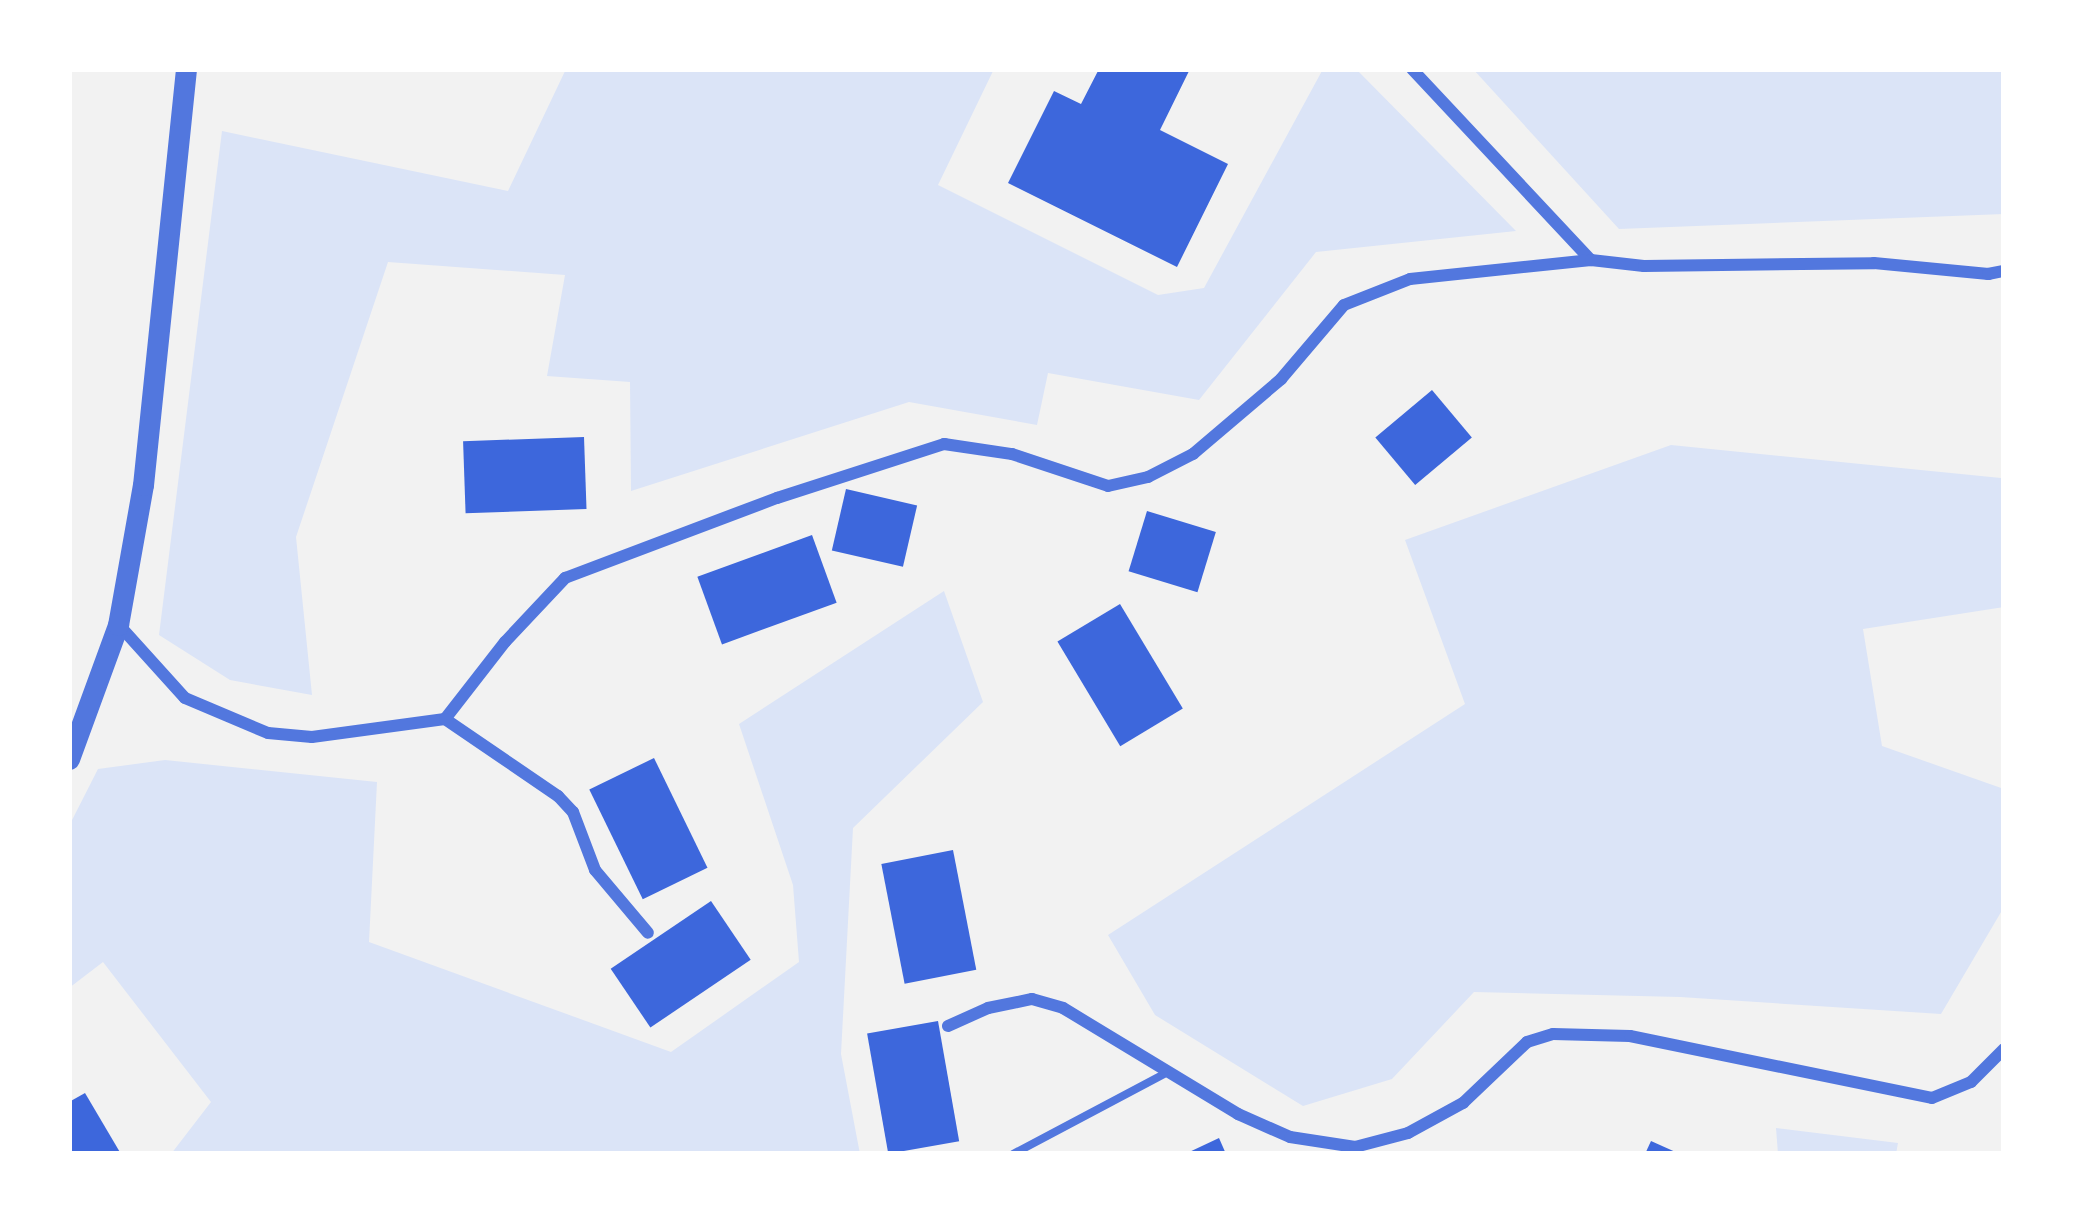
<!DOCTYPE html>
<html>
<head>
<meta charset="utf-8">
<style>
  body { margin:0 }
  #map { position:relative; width:2073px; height:1223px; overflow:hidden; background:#f2f2f2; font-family:"PT Sans",sans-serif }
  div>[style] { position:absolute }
  .green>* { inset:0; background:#dbe4f7 }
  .building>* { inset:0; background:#3d67dc; transform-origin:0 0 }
  .service>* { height:8px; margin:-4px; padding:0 4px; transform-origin:4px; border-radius:4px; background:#5277de }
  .minor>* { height:12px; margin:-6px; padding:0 6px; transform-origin:6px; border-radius:6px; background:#5277de }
  .tertiary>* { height:21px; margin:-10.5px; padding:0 10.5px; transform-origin:10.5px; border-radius:10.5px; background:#5277de }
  span { translate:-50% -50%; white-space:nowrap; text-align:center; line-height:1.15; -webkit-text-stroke:9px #fff; paint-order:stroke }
  .frame { position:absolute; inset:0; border:72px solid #fff; pointer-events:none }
</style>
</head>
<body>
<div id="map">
  <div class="green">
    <div style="clip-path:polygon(566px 69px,994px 69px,938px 185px,1158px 295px,1204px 288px,1323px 69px,1356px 69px,1516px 231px,1316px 252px,1199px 400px,1048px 373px,1037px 425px,909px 402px,631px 491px,630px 382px,547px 376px,565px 275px,388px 262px,296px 537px,312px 695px,230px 680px,159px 635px,222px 131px,508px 191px)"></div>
    <div style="clip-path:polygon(1473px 69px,2004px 69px,2004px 214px,1619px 229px)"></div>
    <div style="clip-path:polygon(2004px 337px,2004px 607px,1863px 629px,1882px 746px,2004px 789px,2004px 907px,1941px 1014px,1680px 997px,1474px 992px,1392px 1079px,1303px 1106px,1155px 1015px,1108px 935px,1465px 704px,1405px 540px,1671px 445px,2001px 478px)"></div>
    <div style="clip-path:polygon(944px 591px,983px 702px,853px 828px,841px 1054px,860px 1154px,171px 1154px,211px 1102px,103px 962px,69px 988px,69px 826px,98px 769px,165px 760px,377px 782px,369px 942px,671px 1052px,799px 962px,793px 885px,739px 724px)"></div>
    <div style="clip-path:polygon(1776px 1128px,1898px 1143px,1896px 1154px,1778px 1154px)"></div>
  </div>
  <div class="building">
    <div style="clip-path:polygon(1099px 69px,1190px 69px,1160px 130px,1228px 164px,1177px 267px,1008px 183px,1054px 91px,1081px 104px)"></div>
    <div style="left:1432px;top:390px;width:62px;height:74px;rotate:50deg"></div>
    <div style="left:584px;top:437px;width:72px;height:121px;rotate:88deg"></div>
    <div style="left:846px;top:489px;width:73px;height:63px;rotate:13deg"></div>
    <div style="left:1147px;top:511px;width:72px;height:63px;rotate:17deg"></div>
    <div style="left:812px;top:535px;width:72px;height:122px;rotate:70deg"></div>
    <div style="left:1120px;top:604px;width:122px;height:73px;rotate:59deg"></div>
    <div style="left:654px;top:758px;width:122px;height:72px;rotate:64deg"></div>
    <div style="left:953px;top:850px;width:122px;height:73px;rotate:79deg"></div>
    <div style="left:711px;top:901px;width:71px;height:121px;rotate:56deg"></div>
    <div style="left:938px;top:1021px;width:122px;height:72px;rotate:80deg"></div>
    <div style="clip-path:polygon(85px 1093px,121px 1154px,69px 1154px,69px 1102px)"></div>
    <div style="clip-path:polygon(1219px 1138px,1226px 1154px,1185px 1154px)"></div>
    <div style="clip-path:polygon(1651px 1141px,1680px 1154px,1645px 1154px)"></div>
  </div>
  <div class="service">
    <div style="left:1013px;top:1154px;width:171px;rotate:-27.9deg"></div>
  </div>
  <div class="minor">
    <div style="left:1412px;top:69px;width:262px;rotate:46.9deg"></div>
    <div style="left:119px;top:625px;width:98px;rotate:47.9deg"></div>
    <div style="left:185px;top:698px;width:90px;rotate:22.9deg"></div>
    <div style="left:268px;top:733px;width:44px;rotate:5.2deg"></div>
    <div style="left:312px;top:737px;width:134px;rotate:-7.7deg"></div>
    <div style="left:445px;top:719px;width:98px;rotate:-52.1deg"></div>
    <div style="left:505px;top:642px;width:88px;rotate:-46.8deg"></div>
    <div style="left:565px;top:578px;width:227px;rotate:-20.7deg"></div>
    <div style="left:777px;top:498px;width:176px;rotate:-17.9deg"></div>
    <div style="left:944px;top:444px;width:69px;rotate:8.4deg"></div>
    <div style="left:1012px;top:454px;width:101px;rotate:18.4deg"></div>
    <div style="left:1108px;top:486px;width:41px;rotate:-12.7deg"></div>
    <div style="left:1148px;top:477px;width:51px;rotate:-27.1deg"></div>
    <div style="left:1193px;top:454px;width:116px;rotate:-40.4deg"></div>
    <div style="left:1281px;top:379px;width:97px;rotate:-49.6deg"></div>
    <div style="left:1344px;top:305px;width:71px;rotate:-21.5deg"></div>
    <div style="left:1410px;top:279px;width:182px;rotate:-6deg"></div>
    <div style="left:1591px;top:260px;width:53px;rotate:6.5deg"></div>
    <div style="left:1644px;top:266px;width:230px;rotate:-0.7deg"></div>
    <div style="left:1874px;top:263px;width:115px;rotate:5.5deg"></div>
    <div style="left:1988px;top:274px;width:16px;rotate:-11deg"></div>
    <div style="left:445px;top:719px;width:137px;rotate:34.3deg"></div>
    <div style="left:558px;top:796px;width:22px;rotate:47deg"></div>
    <div style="left:573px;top:812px;width:62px;rotate:69.2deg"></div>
    <div style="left:595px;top:870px;width:82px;rotate:49.9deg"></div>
    <div style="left:948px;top:1026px;width:44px;rotate:-24.2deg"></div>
    <div style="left:988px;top:1008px;width:45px;rotate:-11.6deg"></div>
    <div style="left:1032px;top:999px;width:32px;rotate:16deg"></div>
    <div style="left:1063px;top:1008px;width:205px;rotate:31.2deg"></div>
    <div style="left:1238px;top:1114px;width:57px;rotate:23.9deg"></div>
    <div style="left:1290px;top:1137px;width:66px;rotate:8.7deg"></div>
    <div style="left:1355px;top:1147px;width:55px;rotate:-14.8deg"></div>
    <div style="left:1408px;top:1133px;width:63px;rotate:-28.6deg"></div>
    <div style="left:1463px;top:1103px;width:88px;rotate:-43.6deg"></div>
    <div style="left:1527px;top:1042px;width:27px;rotate:-17deg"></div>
    <div style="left:1553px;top:1034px;width:77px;rotate:1.5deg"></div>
    <div style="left:1630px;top:1036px;width:308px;rotate:11.6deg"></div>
    <div style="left:1932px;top:1098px;width:42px;rotate:-22.3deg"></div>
    <div style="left:1971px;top:1082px;width:47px;rotate:-45deg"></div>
  </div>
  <div class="tertiary">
    <div style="left:69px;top:759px;width:143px;rotate:-69.9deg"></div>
    <div style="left:118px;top:625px;width:142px;rotate:-79.9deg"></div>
    <div style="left:143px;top:485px;width:418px;rotate:-84.1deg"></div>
  </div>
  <div class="frame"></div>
</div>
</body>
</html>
